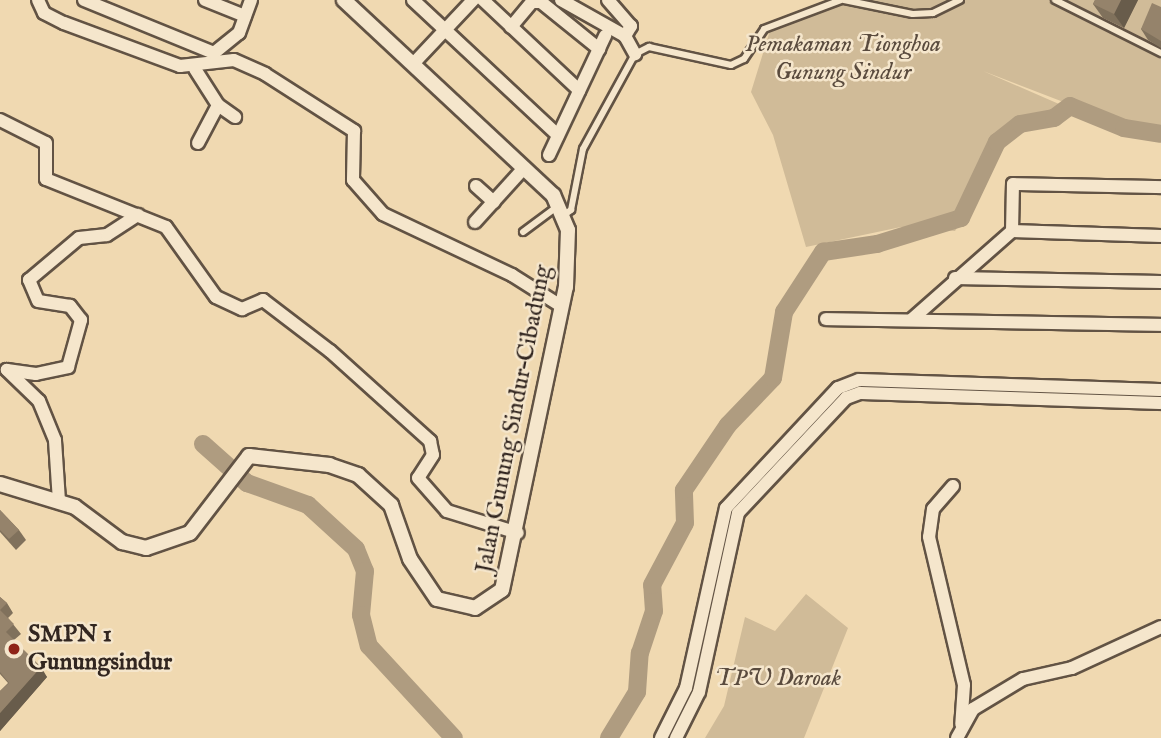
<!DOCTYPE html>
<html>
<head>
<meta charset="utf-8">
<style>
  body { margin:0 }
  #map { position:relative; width:1161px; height:738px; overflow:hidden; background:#f0d9b1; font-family:"IM FELL English",serif }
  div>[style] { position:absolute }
  .green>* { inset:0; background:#d0bb98 }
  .river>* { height:18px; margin:-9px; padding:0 9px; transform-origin:9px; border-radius:9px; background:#af9c80 }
  .roads { filter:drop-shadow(2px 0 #625344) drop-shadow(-2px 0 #625344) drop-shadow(0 2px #625344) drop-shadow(0 -2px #625344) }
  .service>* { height:6px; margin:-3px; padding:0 3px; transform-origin:3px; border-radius:3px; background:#f5e6cc }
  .minor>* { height:12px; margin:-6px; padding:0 6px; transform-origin:6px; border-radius:6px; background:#f5e6cc }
  .tertiary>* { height:14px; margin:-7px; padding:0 7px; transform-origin:7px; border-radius:7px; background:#f5e6cc }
  .wall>* { inset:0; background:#80715c }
  .shaded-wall>* { inset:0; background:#685c4b }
  .building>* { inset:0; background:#95836b }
  .dots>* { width:19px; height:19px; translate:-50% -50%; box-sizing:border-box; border:4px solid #f5e6cc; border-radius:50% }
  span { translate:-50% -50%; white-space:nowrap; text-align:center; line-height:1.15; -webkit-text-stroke:5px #f5e6cc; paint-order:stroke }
  .park-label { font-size:24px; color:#5a4b3e; font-style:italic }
  .street-label { font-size:24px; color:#322620 }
  .poi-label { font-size:24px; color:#322620; font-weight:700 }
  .left { translate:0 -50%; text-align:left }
</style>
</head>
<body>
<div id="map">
  <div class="green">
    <div style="clip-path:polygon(833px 0,1161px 0,1161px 131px,1092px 113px,983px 71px,1075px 111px,1059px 125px,1002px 128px,988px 147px,977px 197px,955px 231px,901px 227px,806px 247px,773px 135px,751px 92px,772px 24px)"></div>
    <div style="clip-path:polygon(806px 594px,848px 628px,804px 738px,705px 738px,724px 706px,745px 617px,775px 631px)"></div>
  </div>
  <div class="river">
    <div style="left:203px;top:444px;width:59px;rotate:41.6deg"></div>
    <div style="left:247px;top:483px;width:65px;rotate:19.8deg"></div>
    <div style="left:308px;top:505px;width:65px;rotate:42.5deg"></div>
    <div style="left:356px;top:549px;width:24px;rotate:68deg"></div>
    <div style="left:365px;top:571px;width:44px;rotate:95.2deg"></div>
    <div style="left:361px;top:615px;width:32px;rotate:76deg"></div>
    <div style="left:369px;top:646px;width:125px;rotate:47.3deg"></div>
    <div style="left:609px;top:738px;width:54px;rotate:-58.7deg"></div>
    <div style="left:637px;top:692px;width:39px;rotate:-86deg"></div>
    <div style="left:640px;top:653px;width:44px;rotate:-71.6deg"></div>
    <div style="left:654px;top:611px;width:26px;rotate:-94deg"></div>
    <div style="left:652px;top:585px;width:70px;rotate:-62deg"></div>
    <div style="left:685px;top:523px;width:33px;rotate:-92deg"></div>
    <div style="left:684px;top:490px;width:78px;rotate:-55.9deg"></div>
    <div style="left:728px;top:425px;width:65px;rotate:-46.2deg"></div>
    <div style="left:773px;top:378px;width:67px;rotate:-80.5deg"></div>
    <div style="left:784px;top:312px;width:72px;rotate:-57deg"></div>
    <div style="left:823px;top:252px;width:55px;rotate:-8.4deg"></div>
    <div style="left:877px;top:244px;width:88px;rotate:-17.2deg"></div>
    <div style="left:961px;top:218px;width:84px;rotate:-64.7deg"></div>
    <div style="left:997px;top:142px;width:29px;rotate:-38deg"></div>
    <div style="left:1020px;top:124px;width:35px;rotate:-10deg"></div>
    <div style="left:1054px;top:118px;width:20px;rotate:-37deg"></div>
    <div style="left:1070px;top:106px;width:58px;rotate:22.2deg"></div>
    <div style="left:1124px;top:128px;width:37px;rotate:9deg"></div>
  </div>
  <div class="roads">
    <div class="service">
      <div style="left:844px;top:0;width:70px;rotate:11.5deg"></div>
      <div style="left:913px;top:14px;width:20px;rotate:-3deg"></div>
      <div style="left:933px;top:13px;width:30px;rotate:-26deg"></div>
      <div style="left:1055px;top:0;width:119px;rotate:26.6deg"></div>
      <div style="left:564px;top:215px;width:9px;rotate:-36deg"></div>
      <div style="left:571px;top:210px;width:62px;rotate:-78.9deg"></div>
      <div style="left:583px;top:149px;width:108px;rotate:-61.3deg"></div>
      <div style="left:635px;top:54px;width:16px;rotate:-27deg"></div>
      <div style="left:649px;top:47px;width:84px;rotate:12.4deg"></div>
      <div style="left:731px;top:65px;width:14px;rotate:-25deg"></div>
      <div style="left:744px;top:59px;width:36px;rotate:-56deg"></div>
      <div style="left:764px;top:29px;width:82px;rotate:-20.6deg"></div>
      <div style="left:523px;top:232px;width:44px;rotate:-36.6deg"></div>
    </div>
    <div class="minor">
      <div style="left:38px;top:0;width:14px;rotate:65deg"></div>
      <div style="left:44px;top:13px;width:22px;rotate:27deg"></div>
      <div style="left:64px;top:23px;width:124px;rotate:20.3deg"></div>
      <div style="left:180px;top:66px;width:54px;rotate:-6.3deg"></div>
      <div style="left:234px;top:60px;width:34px;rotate:24deg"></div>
      <div style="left:265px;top:74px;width:106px;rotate:32.6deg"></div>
      <div style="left:354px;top:131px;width:49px;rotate:91.2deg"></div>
      <div style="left:353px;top:180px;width:45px;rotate:48.6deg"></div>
      <div style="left:383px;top:214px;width:143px;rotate:25.3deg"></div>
      <div style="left:512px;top:275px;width:58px;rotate:32.3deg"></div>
      <div style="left:84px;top:0;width:140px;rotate:22.2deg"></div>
      <div style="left:214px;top:53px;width:32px;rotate:-39deg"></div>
      <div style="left:239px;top:33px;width:35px;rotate:-70deg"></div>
      <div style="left:205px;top:0;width:43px;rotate:21.8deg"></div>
      <div style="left:413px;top:0;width:198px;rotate:43deg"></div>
      <div style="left:483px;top:0;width:132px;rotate:43.2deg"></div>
      <div style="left:561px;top:0;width:73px;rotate:29.4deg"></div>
      <div style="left:625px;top:36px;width:21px;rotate:61deg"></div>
      <div style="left:608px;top:0;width:35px;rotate:49deg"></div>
      <div style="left:631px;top:26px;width:12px;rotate:121deg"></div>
      <div style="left:511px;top:27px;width:33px;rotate:-50deg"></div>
      <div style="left:532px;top:2px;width:9px"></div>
      <div style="left:541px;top:2px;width:75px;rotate:39deg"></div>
      <div style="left:413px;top:64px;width:88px;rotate:-46.8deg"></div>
      <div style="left:195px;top:69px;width:43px;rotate:57.4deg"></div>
      <div style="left:218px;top:105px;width:21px;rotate:35deg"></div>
      <div style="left:0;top:120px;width:51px;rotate:26.6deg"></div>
      <div style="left:46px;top:143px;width:36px;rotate:90deg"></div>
      <div style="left:46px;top:179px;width:129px;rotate:21.8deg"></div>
      <div style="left:166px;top:227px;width:86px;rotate:54.5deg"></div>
      <div style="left:216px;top:297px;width:29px;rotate:25deg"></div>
      <div style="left:242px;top:309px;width:23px;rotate:-23deg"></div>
      <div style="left:263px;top:300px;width:84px;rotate:37.3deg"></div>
      <div style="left:330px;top:351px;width:135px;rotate:42deg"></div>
      <div style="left:430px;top:441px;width:14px;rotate:78deg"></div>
      <div style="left:433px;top:455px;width:27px;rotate:123deg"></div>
      <div style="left:418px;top:478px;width:44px;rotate:48.7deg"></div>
      <div style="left:447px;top:511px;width:74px;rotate:17.2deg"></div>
      <div style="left:198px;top:143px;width:43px;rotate:-62.2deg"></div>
      <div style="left:549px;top:155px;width:132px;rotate:-64.8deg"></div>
      <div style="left:476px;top:186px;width:24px;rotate:42deg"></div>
      <div style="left:475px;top:222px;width:73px;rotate:-47.8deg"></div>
      <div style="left:1012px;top:231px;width:149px;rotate:1.9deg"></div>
      <div style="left:955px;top:278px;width:206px;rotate:1.1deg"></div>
      <div style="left:826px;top:319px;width:335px;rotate:1deg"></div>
      <div style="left:911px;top:320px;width:135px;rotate:-41.4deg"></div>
      <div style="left:1012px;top:231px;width:47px;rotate:-88.8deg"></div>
      <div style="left:1013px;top:184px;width:148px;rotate:1.2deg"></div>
      <div style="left:953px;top:486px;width:30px;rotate:131deg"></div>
      <div style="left:933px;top:509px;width:28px;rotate:98deg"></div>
      <div style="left:929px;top:537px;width:152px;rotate:76.7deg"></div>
      <div style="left:964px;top:685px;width:39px;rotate:94deg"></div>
      <div style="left:59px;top:501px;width:61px;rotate:-93.8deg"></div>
      <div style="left:55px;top:440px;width:42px;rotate:-112.3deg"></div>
      <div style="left:39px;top:401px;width:45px;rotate:-135.9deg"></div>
      <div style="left:7px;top:370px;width:29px;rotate:8deg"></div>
      <div style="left:36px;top:374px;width:33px;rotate:-12deg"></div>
      <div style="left:68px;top:367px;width:49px;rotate:-74.5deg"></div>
      <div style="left:81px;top:320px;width:18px;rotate:-128deg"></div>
      <div style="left:70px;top:306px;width:32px;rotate:-171deg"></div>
      <div style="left:38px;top:301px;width:23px;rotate:-113deg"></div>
      <div style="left:29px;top:280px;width:65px;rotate:-40deg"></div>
      <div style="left:79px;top:238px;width:28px;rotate:-6deg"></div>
      <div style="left:107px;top:235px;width:37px;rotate:-33deg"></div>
      <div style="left:661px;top:738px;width:56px;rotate:-63.4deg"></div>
      <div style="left:686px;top:688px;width:184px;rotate:-77.5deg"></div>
      <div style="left:726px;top:508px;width:164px;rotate:-47deg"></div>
      <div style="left:838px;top:388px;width:22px;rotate:-21deg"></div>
      <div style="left:859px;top:380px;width:302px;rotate:1.9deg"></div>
      <div style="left:676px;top:738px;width:51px;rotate:-63.4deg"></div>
      <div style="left:699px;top:692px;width:183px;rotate:-77.7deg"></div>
      <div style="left:738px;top:513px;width:158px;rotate:-46.8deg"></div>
      <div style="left:846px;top:398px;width:15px;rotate:-20deg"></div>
      <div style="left:860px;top:393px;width:301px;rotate:1.9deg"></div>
      <div style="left:957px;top:738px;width:33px;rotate:-61deg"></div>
      <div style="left:973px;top:709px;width:58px;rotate:-31deg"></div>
      <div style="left:1023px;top:679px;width:50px;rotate:-12.7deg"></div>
      <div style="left:1072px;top:668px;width:98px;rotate:-24.7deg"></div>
    </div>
    <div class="tertiary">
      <div style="left:0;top:484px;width:78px;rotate:17deg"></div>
      <div style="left:75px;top:507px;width:59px;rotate:36.7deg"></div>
      <div style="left:122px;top:542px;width:25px;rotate:14deg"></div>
      <div style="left:146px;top:548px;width:46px;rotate:-18.8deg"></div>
      <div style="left:190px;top:533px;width:97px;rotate:-52.5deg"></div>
      <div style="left:249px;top:456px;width:81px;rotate:6.4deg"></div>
      <div style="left:329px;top:465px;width:31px;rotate:19deg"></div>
      <div style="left:358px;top:475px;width:45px;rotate:42.3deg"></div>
      <div style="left:391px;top:505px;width:57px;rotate:70.6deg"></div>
      <div style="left:410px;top:559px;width:48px;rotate:56deg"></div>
      <div style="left:437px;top:599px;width:39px;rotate:13deg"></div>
      <div style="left:475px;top:608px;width:32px;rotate:-34deg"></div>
      <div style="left:502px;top:590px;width:310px;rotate:-78.1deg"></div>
      <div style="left:566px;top:287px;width:57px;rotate:-88deg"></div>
      <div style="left:568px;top:230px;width:38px;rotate:-113deg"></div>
      <div style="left:553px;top:195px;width:286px;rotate:-137deg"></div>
    </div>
  </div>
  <div class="wall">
    <div style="clip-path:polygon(1095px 0,1138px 0,1124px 28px,1103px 18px,1093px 4px)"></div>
    <div style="clip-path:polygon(1161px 7px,1161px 48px,1148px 40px,1141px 29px)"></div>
    <div style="clip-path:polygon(0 510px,19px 530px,26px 540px,16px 550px,0 532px)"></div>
    <div style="clip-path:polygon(0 597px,7px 603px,13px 613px,8px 618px,21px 634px,14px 640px,47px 677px,0 731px,0 691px,8px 683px,0 674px)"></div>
  </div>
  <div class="shaded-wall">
    <div style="clip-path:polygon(1121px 0,1138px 0,1124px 28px,1114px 14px)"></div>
    <div style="clip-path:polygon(41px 667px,47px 677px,0 731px,0 713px)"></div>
  </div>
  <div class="building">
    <div style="clip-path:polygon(1095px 0,1121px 0,1114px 14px,1093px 4px)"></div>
    <div style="clip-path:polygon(1152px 3px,1161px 7px,1161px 41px,1141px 29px)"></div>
    <div style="clip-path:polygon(0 510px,19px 530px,9px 539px,0 530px)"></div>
    <div style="clip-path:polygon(0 597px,7px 603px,0 610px)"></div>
    <div style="clip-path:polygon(0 610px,14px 624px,6px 632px,41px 667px,0 713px,0 691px,9px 683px,0 672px)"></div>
  </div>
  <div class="dots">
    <div style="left:14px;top:649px;background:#8f2418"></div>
  </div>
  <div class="park-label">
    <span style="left:843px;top:59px">Pemakaman Tionghoa<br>Gunung Sindur</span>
    <span style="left:778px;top:679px">TPU Daroak</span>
  </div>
  <div class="street-label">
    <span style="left:514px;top:419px;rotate:-79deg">Jalan Gunung Sindur–Cibadung</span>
  </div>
  <div class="poi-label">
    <span class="left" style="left:28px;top:649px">SMPN 1<br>Gunungsindur</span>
  </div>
</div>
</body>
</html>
